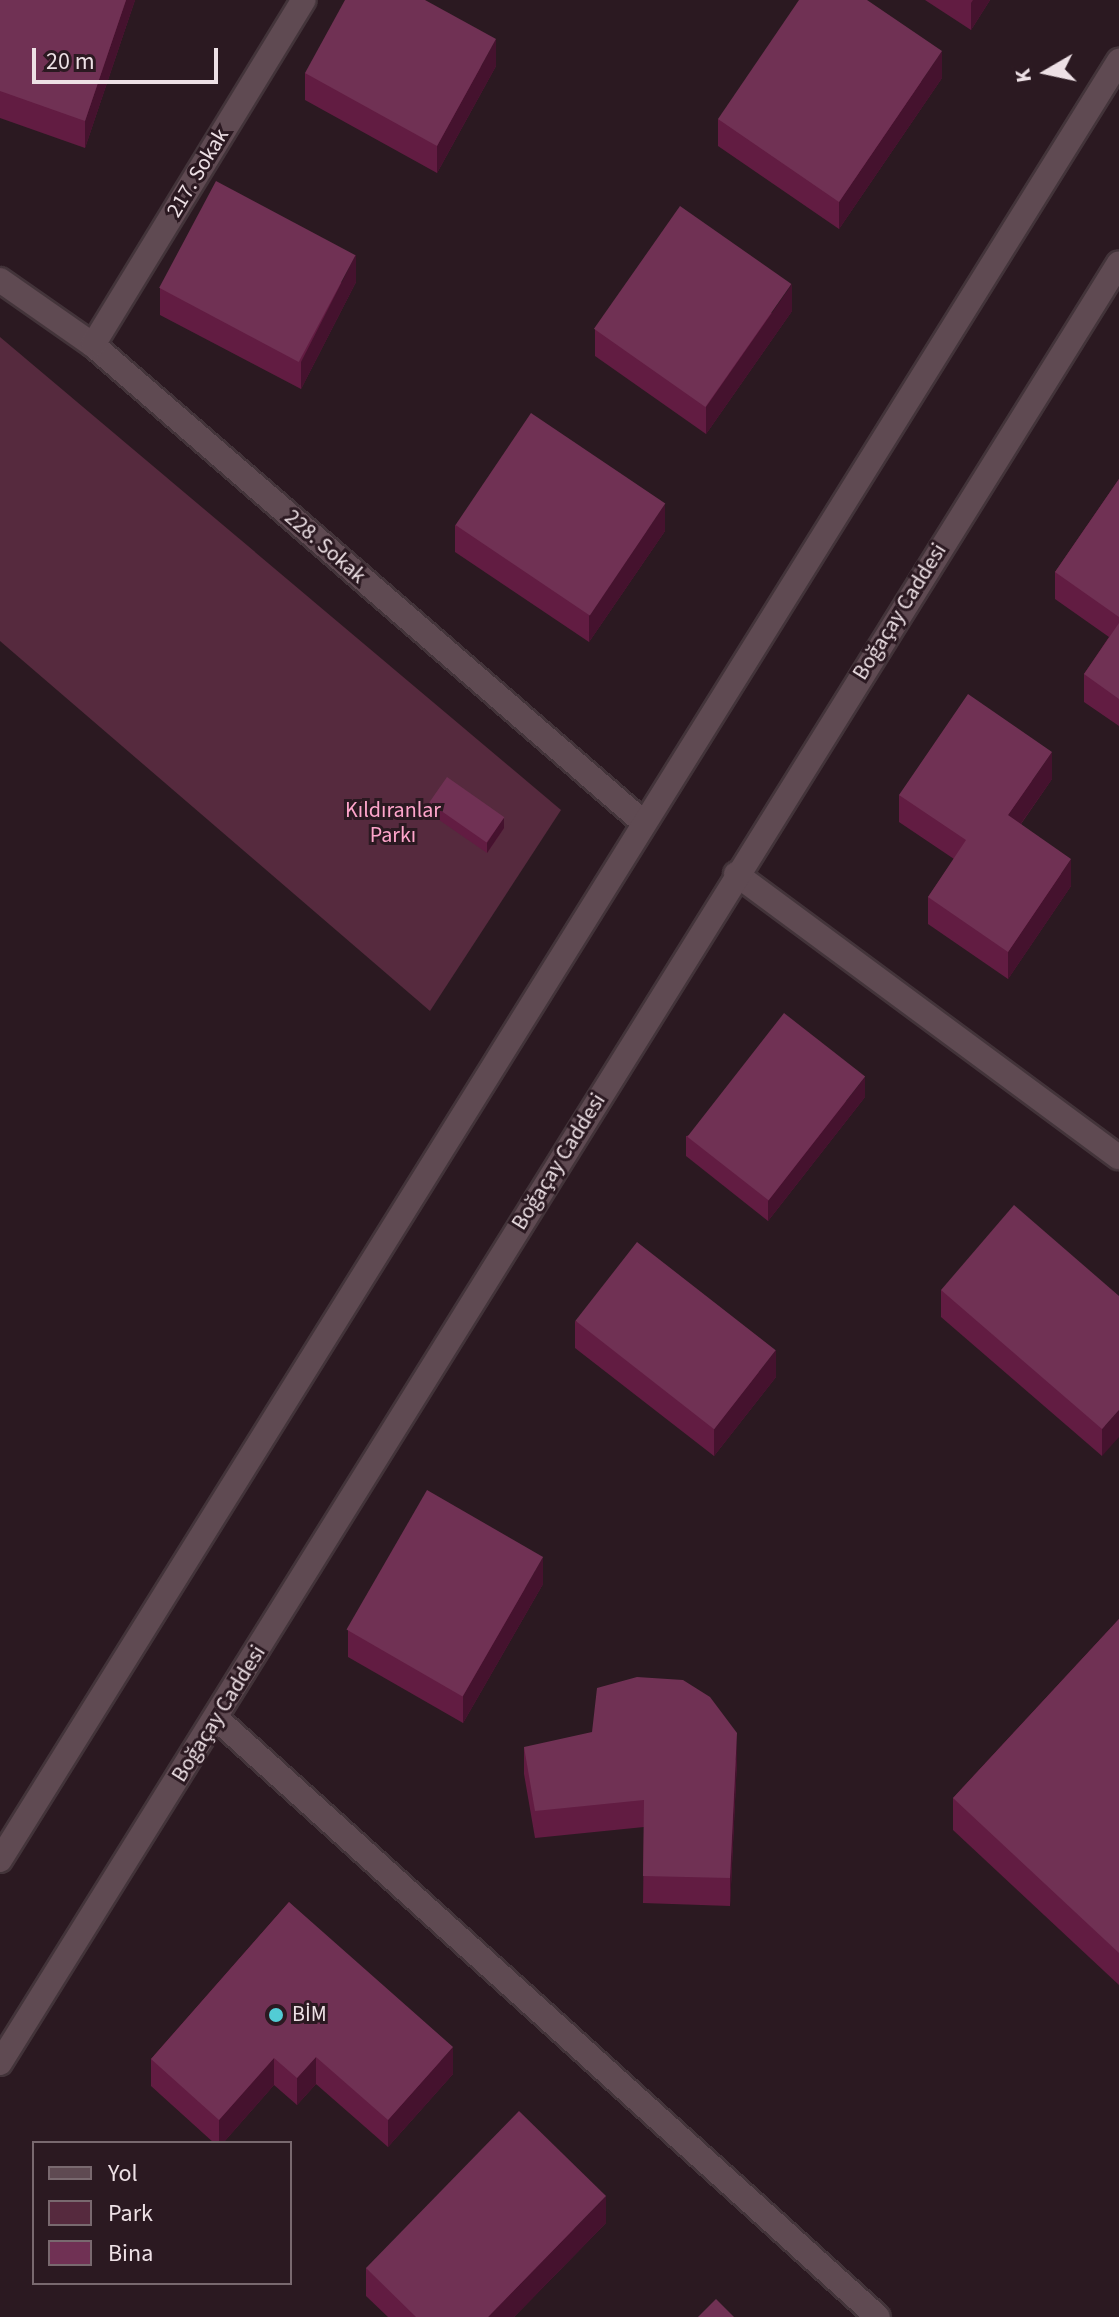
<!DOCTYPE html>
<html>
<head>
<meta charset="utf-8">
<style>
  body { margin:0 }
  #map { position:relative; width:1119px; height:2317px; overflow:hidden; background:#2b1921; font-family:"Source Sans 3",sans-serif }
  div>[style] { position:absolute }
  .green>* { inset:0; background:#562a3e }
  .roads { filter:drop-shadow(2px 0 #43343a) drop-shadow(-2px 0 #43343a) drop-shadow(0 2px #43343a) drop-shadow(0 -2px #43343a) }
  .minor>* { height:24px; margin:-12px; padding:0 12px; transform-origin:12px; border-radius:12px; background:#5f4a52 }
  .secondary>* { height:24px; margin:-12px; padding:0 12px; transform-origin:12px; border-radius:12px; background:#5f4a52 }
  .wall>* { inset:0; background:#621c42 }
  .shaded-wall>* { inset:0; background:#45122e }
  .building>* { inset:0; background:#703154; transform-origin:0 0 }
  .dots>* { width:22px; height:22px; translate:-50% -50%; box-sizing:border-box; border:4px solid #2b1921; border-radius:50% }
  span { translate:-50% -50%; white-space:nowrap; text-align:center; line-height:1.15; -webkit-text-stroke:6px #2b1921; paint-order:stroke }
  .street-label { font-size:22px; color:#ede0e5 }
  .park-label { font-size:22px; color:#fea5cb }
  .poi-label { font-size:22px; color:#ede0e5 }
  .left { translate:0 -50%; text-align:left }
  .legend { position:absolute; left:32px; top:2141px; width:260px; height:144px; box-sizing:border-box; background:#2b1921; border:2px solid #79696f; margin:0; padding:10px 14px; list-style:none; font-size:24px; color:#ede0e5 }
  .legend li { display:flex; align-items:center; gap:16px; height:40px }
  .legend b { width:40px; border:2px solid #79696f }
  .north { position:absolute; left:1007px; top:32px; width:80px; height:80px; -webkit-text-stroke:6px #2b1921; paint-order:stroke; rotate:261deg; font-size:22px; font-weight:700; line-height:32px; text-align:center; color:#ede0e5 }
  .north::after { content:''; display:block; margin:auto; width:28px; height:36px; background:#ede0e5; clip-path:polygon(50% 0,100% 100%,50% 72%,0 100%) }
  .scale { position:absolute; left:32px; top:48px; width:186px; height:36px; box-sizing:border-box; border:4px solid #ede0e5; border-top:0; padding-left:10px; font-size:24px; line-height:28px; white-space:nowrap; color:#ede0e5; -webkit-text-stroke:6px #2b1921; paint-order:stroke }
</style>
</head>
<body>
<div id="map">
  <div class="green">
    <div style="clip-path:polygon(0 337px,561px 810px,430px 1011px,0 641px)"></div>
  </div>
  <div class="roads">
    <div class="minor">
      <div style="left:0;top:280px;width:113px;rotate:35deg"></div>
      <div style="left:93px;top:345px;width:729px;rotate:40.94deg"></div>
      <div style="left:93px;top:345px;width:404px;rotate:-58.6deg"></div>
      <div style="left:736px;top:874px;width:476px;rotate:36.5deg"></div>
      <div style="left:217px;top:1719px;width:891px;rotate:42.14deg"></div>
    </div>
    <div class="secondary">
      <div style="left:0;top:1860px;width:2119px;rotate:-58.12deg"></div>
      <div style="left:0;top:2063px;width:2119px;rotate:-58.13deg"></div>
    </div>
  </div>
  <div class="wall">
    <div style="clip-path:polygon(0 0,135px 0,85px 148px,0 118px)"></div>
    <div style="clip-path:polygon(925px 0,990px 0,971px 30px)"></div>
    <div style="clip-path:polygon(496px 66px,437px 173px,305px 100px,305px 73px)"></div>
    <div style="clip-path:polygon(942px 78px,839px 229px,718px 146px,718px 119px)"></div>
    <div style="clip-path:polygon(356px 282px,301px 389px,160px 315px,160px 288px)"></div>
    <div style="clip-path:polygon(792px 311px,706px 434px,595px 356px,595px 329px)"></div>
    <div style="clip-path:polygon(1119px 479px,1119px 726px,1084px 702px,1084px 674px,1109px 637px,1055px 599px,1055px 572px)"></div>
    <div style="clip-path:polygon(455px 525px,665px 531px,589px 642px,455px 552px)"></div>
    <div style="clip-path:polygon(1052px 779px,1021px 824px,1071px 886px,1008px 979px,928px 924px,928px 897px,954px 859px,899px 822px,899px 795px)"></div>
    <div style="clip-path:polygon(429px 802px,504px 828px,487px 853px,429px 813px)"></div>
    <div style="clip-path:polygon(865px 1097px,768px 1221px,686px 1156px,686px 1136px)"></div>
    <div style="clip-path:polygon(941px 1290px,1119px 1296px,1102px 1456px,941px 1317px)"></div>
    <div style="clip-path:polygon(575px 1321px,776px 1377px,714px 1456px,575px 1348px)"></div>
    <div style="clip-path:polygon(543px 1584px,463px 1723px,348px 1657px,348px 1630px)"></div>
    <div style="clip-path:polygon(1119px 1619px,1119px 1985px,953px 1830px,953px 1798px)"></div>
    <div style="clip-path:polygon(524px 1747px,737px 1760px,730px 1906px,643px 1903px,644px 1827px,535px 1838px,524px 1774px)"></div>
    <div style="clip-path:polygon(289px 1902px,453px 2074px,388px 2147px,316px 2084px,297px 2105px,274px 2085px,223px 2143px,214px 2143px,151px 2086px,151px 2059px)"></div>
    <div style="clip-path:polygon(606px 2223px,514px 2317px,388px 2317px,366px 2296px,366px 2268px)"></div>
  </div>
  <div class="shaded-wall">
    <div style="clip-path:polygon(126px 0,135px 0,85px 148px,85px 121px)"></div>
    <div style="clip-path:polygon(973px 0,990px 0,971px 30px,971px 3px)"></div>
    <div style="clip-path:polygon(496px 39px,496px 66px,437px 173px,437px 146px)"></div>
    <div style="clip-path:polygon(942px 51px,942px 78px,839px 229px,839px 202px)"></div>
    <div style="clip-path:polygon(356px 254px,356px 282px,301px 389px,301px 362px)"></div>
    <div style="clip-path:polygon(792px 284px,792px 311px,706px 434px,706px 407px)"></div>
    <div style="clip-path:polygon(665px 504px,665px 531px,589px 642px,589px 615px)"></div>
    <div style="clip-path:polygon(1052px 752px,1052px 779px,1008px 842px,1008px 815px)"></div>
    <div style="clip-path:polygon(504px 817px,504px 828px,487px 853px,487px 843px)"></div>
    <div style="clip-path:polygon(1071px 859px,1071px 886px,1008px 979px,1008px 952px)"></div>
    <div style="clip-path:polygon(865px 1077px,865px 1097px,768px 1221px,768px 1201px)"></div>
    <div style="clip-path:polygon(776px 1350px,776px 1377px,714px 1456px,714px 1429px)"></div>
    <div style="clip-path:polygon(1119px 1410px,1119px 1437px,1102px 1456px,1102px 1429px)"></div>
    <div style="clip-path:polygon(543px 1557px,543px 1584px,463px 1723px,463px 1696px)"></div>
    <div style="clip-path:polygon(737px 1733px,737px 1760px,730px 1906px,730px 1878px)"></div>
    <div style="clip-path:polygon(453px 2047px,453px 2074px,388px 2147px,388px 2120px)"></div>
    <div style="clip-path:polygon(316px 2057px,316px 2084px,297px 2105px,297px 2078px)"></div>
    <div style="clip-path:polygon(274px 2058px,274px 2085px,223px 2143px,219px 2143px,219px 2120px)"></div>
    <div style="clip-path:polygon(606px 2196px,606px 2223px,514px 2317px,488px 2317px)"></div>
  </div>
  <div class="building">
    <div style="clip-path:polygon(0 0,126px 0,85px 121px,0 91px)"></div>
    <div style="clip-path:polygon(345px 0,425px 0,496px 39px,437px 146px,305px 73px)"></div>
    <div style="clip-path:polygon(799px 0,867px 0,942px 51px,839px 202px,718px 119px)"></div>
    <div style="left:216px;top:181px;width:158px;height:121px;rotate:28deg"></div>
    <div style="left:680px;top:206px;width:136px;height:150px;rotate:35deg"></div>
    <div style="left:531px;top:413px;width:162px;height:135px;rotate:34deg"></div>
    <div style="clip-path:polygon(1119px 479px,1119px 617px,1055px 572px)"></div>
    <div style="clip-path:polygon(1119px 623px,1119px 699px,1084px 674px)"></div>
    <div style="clip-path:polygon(968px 694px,1052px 752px,1008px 815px,1071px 859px,1008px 952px,928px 897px,966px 840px,899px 795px)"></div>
    <div style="left:447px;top:777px;width:70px;height:31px;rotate:35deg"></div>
    <div style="left:784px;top:1013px;width:103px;height:157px;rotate:38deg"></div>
    <div style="clip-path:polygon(1014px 1205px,1119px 1296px,1119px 1410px,1102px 1429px,941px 1290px)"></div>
    <div style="left:637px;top:1242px;width:176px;height:100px;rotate:38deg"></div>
    <div style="left:427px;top:1490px;width:134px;height:161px;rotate:30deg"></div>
    <div style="clip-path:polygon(1119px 1619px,1119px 1953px,953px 1798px)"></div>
    <div style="clip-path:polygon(637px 1677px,683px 1680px,710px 1697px,737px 1733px,730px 1878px,643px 1876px,644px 1800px,535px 1811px,524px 1747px,592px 1732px,597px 1688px)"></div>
    <div style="clip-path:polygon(289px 1902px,453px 2047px,388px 2120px,316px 2057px,297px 2078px,274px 2058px,219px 2120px,151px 2059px)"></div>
    <div style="clip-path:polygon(519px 2111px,606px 2196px,488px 2317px,416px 2317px,366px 2268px)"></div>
    <div style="clip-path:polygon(716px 2299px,734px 2317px,698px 2317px)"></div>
  </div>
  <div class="dots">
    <div style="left:276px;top:2015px;background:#52ccd5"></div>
  </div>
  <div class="street-label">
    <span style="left:198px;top:173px;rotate:-59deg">217. Sokak</span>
    <span style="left:325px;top:547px;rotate:41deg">228. Sokak</span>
    <span style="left:900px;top:612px;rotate:-58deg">Boğaçay Caddesi</span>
    <span style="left:559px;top:1162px;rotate:-58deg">Boğaçay Caddesi</span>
    <span style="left:219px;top:1714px;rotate:-58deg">Boğaçay Caddesi</span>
  </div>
  <div class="park-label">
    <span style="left:393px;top:823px">Kıldıranlar<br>Parkı</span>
  </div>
  <div class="poi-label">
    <span class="left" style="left:292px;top:2015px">BİM</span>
  </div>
  <ul class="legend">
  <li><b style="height:10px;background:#5f4a52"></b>Yol</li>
  <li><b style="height:22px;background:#562a3e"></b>Park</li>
  <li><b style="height:22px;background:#703154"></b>Bina</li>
  </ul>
  <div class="north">K</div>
  <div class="scale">20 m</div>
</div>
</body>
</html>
